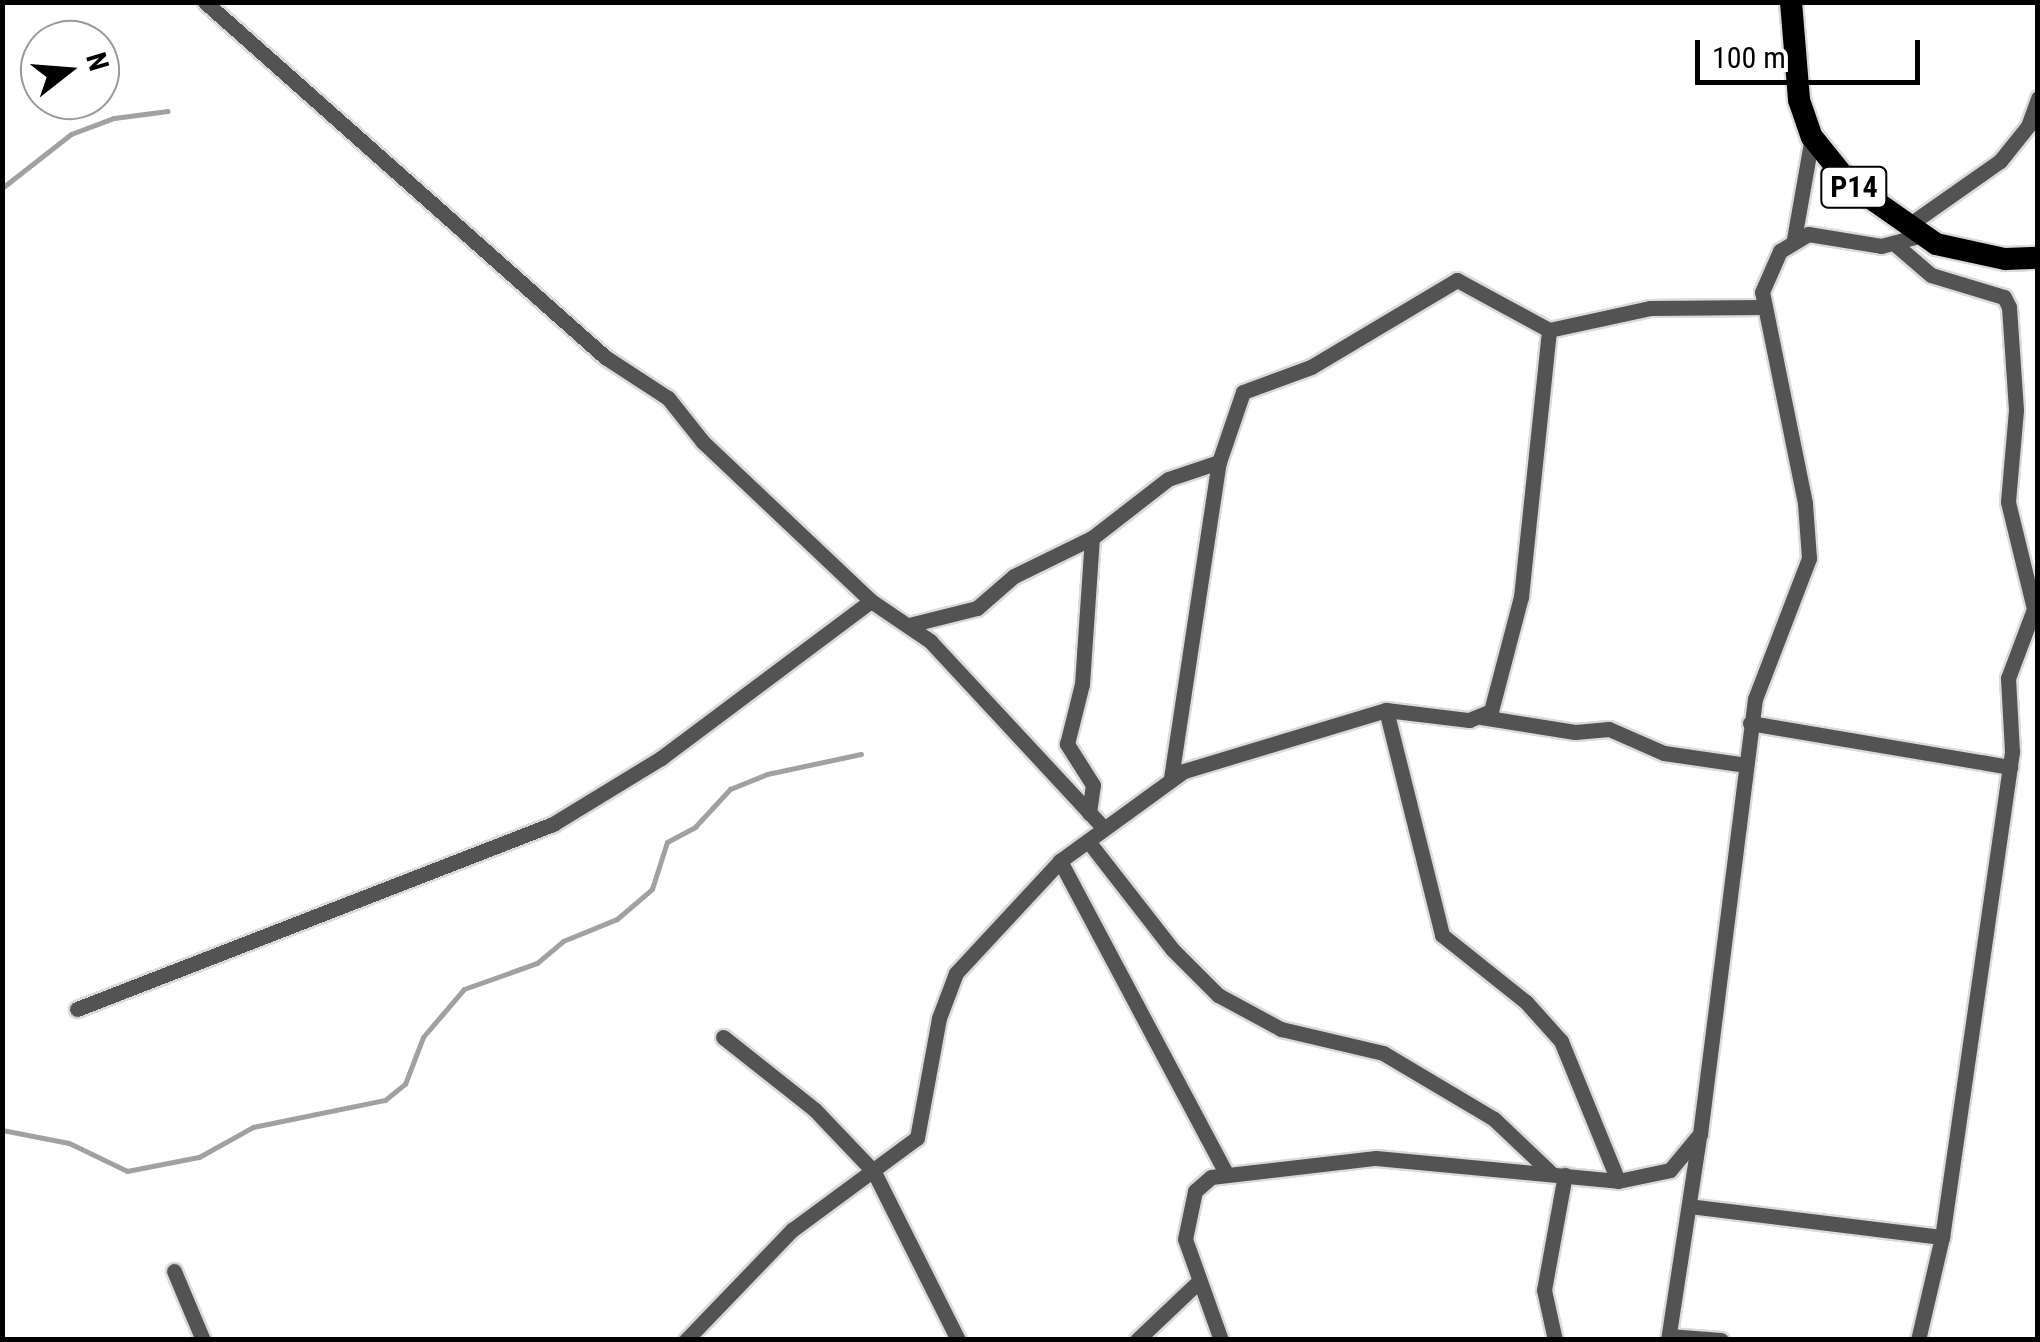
<!DOCTYPE html>
<html>
<head>
<meta charset="utf-8">
<style>
  body { margin:0 }
  #map { position:relative; width:2040px; height:1342px; overflow:hidden; background:#fff; font-family:"Roboto Condensed",sans-serif }
  div>[style] { position:absolute }
  .stream>* { height:5px; margin:-2.5px; padding:0 2.5px; transform-origin:2.5px; border-radius:2.5px; background:#a1a1a1 }
  .roads { filter:drop-shadow(2px 0 #dbdbdb) drop-shadow(-2px 0 #dbdbdb) drop-shadow(0 2px #dbdbdb) drop-shadow(0 -2px #dbdbdb) }
  .minor>* { height:15px; margin:-7.5px; padding:0 7.5px; transform-origin:7.5px; border-radius:7.5px; background:#535353 }
  .primary>* { height:22px; margin:-11px; padding:0 11px; transform-origin:11px; border-radius:11px; background:#000 }
  span { translate:-50% -50%; white-space:nowrap; text-align:center; line-height:1.15; -webkit-text-stroke:8px #fff; paint-order:stroke }
  .shield-label span { padding:2px 8px; background:#fff; border:2px solid; border-radius:8px; -webkit-text-stroke-width:0 }
  .shield-label { font-size:30px; color:#000; font-weight:700 }
  .frame { position:absolute; inset:0; border:5px solid #000; pointer-events:none }
  .north { position:absolute; left:20px; top:20px; width:100px; height:100px; box-sizing:border-box; background:#fff; border:2px solid #999; border-radius:50%; rotate:73deg; font-size:28px; font-weight:700; line-height:40px; text-align:center; color:#000 }
  .north::after { content:''; display:block; margin:auto; width:35px; height:45px; background:#000; clip-path:polygon(50% 0,100% 100%,50% 72%,0 100%) }
  .scale { position:absolute; left:1695px; top:40px; width:225px; height:45px; box-sizing:border-box; border:5px solid #000; border-top:0; padding-left:12px; font-size:30px; line-height:35px; white-space:nowrap; color:#000; -webkit-text-stroke:8px #fff; paint-order:stroke }
</style>
</head>
<body>
<div id="map">
  <div class="stream">
    <div style="left:2px;top:188px;width:88px;rotate:-38deg"></div>
    <div style="left:71px;top:134px;width:46px;rotate:-20.4deg"></div>
    <div style="left:114px;top:118px;width:54px;rotate:-7.4deg"></div>
    <div style="left:2px;top:1130px;width:68px;rotate:11deg"></div>
    <div style="left:69px;top:1143px;width:64px;rotate:25.8deg"></div>
    <div style="left:127px;top:1171px;width:73px;rotate:-11deg"></div>
    <div style="left:199px;top:1157px;width:62px;rotate:-29.1deg"></div>
    <div style="left:253px;top:1127px;width:135px;rotate:-11.6deg"></div>
    <div style="left:385px;top:1100px;width:26px;rotate:-39deg"></div>
    <div style="left:405px;top:1084px;width:50px;rotate:-69deg"></div>
    <div style="left:423px;top:1037px;width:63px;rotate:-49.5deg"></div>
    <div style="left:464px;top:989px;width:77px;rotate:-19.6deg"></div>
    <div style="left:537px;top:963px;width:34px;rotate:-40deg"></div>
    <div style="left:563px;top:941px;width:58px;rotate:-22.2deg"></div>
    <div style="left:617px;top:919px;width:46px;rotate:-40.6deg"></div>
    <div style="left:652px;top:889px;width:49px;rotate:-72.3deg"></div>
    <div style="left:667px;top:842px;width:32px;rotate:-28deg"></div>
    <div style="left:695px;top:827px;width:52px;rotate:-47.4deg"></div>
    <div style="left:730px;top:789px;width:40px;rotate:-22deg"></div>
    <div style="left:767px;top:774px;width:96px;rotate:-12deg"></div>
  </div>
  <div class="roads">
    <div class="minor">
      <div style="left:205px;top:2px;width:535px;rotate:41.59deg"></div>
      <div style="left:605px;top:357px;width:75px;rotate:33.1deg"></div>
      <div style="left:668px;top:398px;width:56px;rotate:51.5deg"></div>
      <div style="left:703px;top:442px;width:231px;rotate:43.4deg"></div>
      <div style="left:871px;top:601px;width:71px;rotate:34.1deg"></div>
      <div style="left:930px;top:641px;width:255px;rotate:47.1deg"></div>
      <div style="left:1906px;top:227px;width:115px;rotate:-35.1deg"></div>
      <div style="left:2000px;top:161px;width:45px;rotate:-51.3deg"></div>
      <div style="left:2028px;top:126px;width:30px;rotate:-70deg"></div>
      <div style="left:1794px;top:239px;width:104px;rotate:-80deg"></div>
      <div style="left:1896px;top:245px;width:46px;rotate:40.6deg"></div>
      <div style="left:1931px;top:275px;width:76px;rotate:16.8deg"></div>
      <div style="left:2004px;top:297px;width:11px;rotate:63deg"></div>
      <div style="left:2009px;top:307px;width:103px;rotate:86.1deg"></div>
      <div style="left:2016px;top:410px;width:92px;rotate:95deg"></div>
      <div style="left:2008px;top:502px;width:110px;rotate:76.3deg"></div>
      <div style="left:2034px;top:609px;width:74px;rotate:110.6deg"></div>
      <div style="left:2008px;top:678px;width:74px;rotate:86.9deg"></div>
      <div style="left:2012px;top:752px;width:490px;rotate:98.2deg"></div>
      <div style="left:1942px;top:1237px;width:106px;rotate:103.1deg"></div>
      <div style="left:909px;top:625px;width:70px;rotate:-14deg"></div>
      <div style="left:977px;top:608px;width:49px;rotate:-40.9deg"></div>
      <div style="left:1014px;top:576px;width:87px;rotate:-26deg"></div>
      <div style="left:1092px;top:538px;width:96px;rotate:-37.8deg"></div>
      <div style="left:1168px;top:479px;width:54px;rotate:-18.4deg"></div>
      <div style="left:1386px;top:710px;width:232px;rotate:76deg"></div>
      <div style="left:1442px;top:935px;width:107px;rotate:38.6deg"></div>
      <div style="left:1526px;top:1002px;width:52px;rotate:48.1deg"></div>
      <div style="left:1561px;top:1041px;width:151px;rotate:67.8deg"></div>
      <div style="left:1481px;top:717px;width:95px;rotate:9.1deg"></div>
      <div style="left:1575px;top:732px;width:34px;rotate:-5deg"></div>
      <div style="left:1609px;top:729px;width:60px;rotate:23.6deg"></div>
      <div style="left:1664px;top:753px;width:83px;rotate:8.3deg"></div>
      <div style="left:1750px;top:723px;width:264px;rotate:9.6deg"></div>
      <div style="left:1171px;top:778px;width:320px;rotate:-81.4deg"></div>
      <div style="left:1219px;top:462px;width:74px;rotate:-71.1deg"></div>
      <div style="left:1243px;top:392px;width:72px;rotate:-20.2deg"></div>
      <div style="left:1311px;top:367px;width:170px;rotate:-30.8deg"></div>
      <div style="left:1457px;top:280px;width:105px;rotate:28.5deg"></div>
      <div style="left:1089px;top:813px;width:28px;rotate:-82deg"></div>
      <div style="left:1093px;top:785px;width:49px;rotate:-122.4deg"></div>
      <div style="left:1067px;top:744px;width:62px;rotate:-76deg"></div>
      <div style="left:1082px;top:684px;width:146px;rotate:-86.1deg"></div>
      <div style="left:1088px;top:841px;width:138px;rotate:52.1deg"></div>
      <div style="left:1173px;top:950px;width:64px;rotate:45deg"></div>
      <div style="left:1218px;top:995px;width:72px;rotate:28.4deg"></div>
      <div style="left:1281px;top:1029px;width:105px;rotate:13.2deg"></div>
      <div style="left:1383px;top:1053px;width:129px;rotate:30.7deg"></div>
      <div style="left:1494px;top:1119px;width:79px;rotate:43.5deg"></div>
      <div style="left:1060px;top:861px;width:351px;rotate:62deg"></div>
      <div style="left:77px;top:1009px;width:511px;rotate:-21.24deg"></div>
      <div style="left:553px;top:824px;width:127px;rotate:-31.4deg"></div>
      <div style="left:661px;top:758px;width:262px;rotate:-36.8deg"></div>
      <div style="left:723px;top:1037px;width:117px;rotate:38.4deg"></div>
      <div style="left:815px;top:1110px;width:86px;rotate:46.4deg"></div>
      <div style="left:874px;top:1172px;width:188px;rotate:63.4deg"></div>
      <div style="left:1689px;top:1206px;width:255px;rotate:7deg"></div>
      <div style="left:174px;top:1271px;width:75px;rotate:67.2deg"></div>
      <div style="left:1669px;top:1336px;width:52px;rotate:4.4deg"></div>
      <div style="left:686px;top:1340px;width:153px;rotate:-46.1deg"></div>
      <div style="left:792px;top:1230px;width:155px;rotate:-36.4deg"></div>
      <div style="left:917px;top:1138px;width:122px;rotate:-79.6deg"></div>
      <div style="left:939px;top:1018px;width:48px;rotate:-69.3deg"></div>
      <div style="left:956px;top:973px;width:153px;rotate:-47.1deg"></div>
      <div style="left:1060px;top:861px;width:153px;rotate:-36deg"></div>
      <div style="left:1184px;top:771px;width:211px;rotate:-16.8deg"></div>
      <div style="left:1386px;top:710px;width:84px;rotate:6.9deg"></div>
      <div style="left:1469px;top:720px;width:24px;rotate:-22deg"></div>
      <div style="left:1491px;top:711px;width:118px;rotate:-75.3deg"></div>
      <div style="left:1521px;top:597px;width:268px;rotate:-84deg"></div>
      <div style="left:1549px;top:330px;width:103px;rotate:-12.3deg"></div>
      <div style="left:1650px;top:308px;width:111px;rotate:-0.5deg"></div>
      <div style="left:1137px;top:1340px;width:81px;rotate:-43.5deg"></div>
      <div style="left:1221px;top:1340px;width:107px;rotate:-109.6deg"></div>
      <div style="left:1185px;top:1239px;width:49px;rotate:-78.2deg"></div>
      <div style="left:1195px;top:1191px;width:21px;rotate:-41deg"></div>
      <div style="left:1211px;top:1177px;width:166px;rotate:-6.6deg"></div>
      <div style="left:1376px;top:1158px;width:243px;rotate:5.4deg"></div>
      <div style="left:1618px;top:1181px;width:53px;rotate:-11.9deg"></div>
      <div style="left:1670px;top:1170px;width:47px;rotate:-50.2deg"></div>
      <div style="left:1700px;top:1134px;width:438px;rotate:-82.8deg"></div>
      <div style="left:1755px;top:699px;width:151px;rotate:-69deg"></div>
      <div style="left:1809px;top:558px;width:55px;rotate:-94.2deg"></div>
      <div style="left:1805px;top:503px;width:215px;rotate:-101.5deg"></div>
      <div style="left:1762px;top:292px;width:45px;rotate:-66.3deg"></div>
      <div style="left:1780px;top:251px;width:33px;rotate:-31deg"></div>
      <div style="left:1808px;top:234px;width:74px;rotate:9.3deg"></div>
      <div style="left:1881px;top:246px;width:38px;rotate:-15deg"></div>
      <div style="left:1555px;top:1340px;width:51px;rotate:-102.4deg"></div>
      <div style="left:1544px;top:1290px;width:117px;rotate:-79.7deg"></div>
      <div style="left:1668px;top:1340px;width:204px;rotate:-81.3deg"></div>
    </div>
    <div class="primary">
      <div style="left:1791px;top:2px;width:98px;rotate:85.3deg"></div>
      <div style="left:1799px;top:100px;width:39px;rotate:71deg"></div>
      <div style="left:1812px;top:137px;width:59px;rotate:51.2deg"></div>
      <div style="left:1849px;top:183px;width:106px;rotate:35deg"></div>
      <div style="left:1936px;top:244px;width:71px;rotate:12.3deg"></div>
      <div style="left:2005px;top:259px;width:33px;rotate:-2deg"></div>
    </div>
  </div>
  <div class="shield-label">
    <span style="left:1854px;top:187px">P14</span>
  </div>
  <div class="frame"></div>
  <div class="north">N</div>
  <div class="scale">100 m</div>
</div>
</body>
</html>
